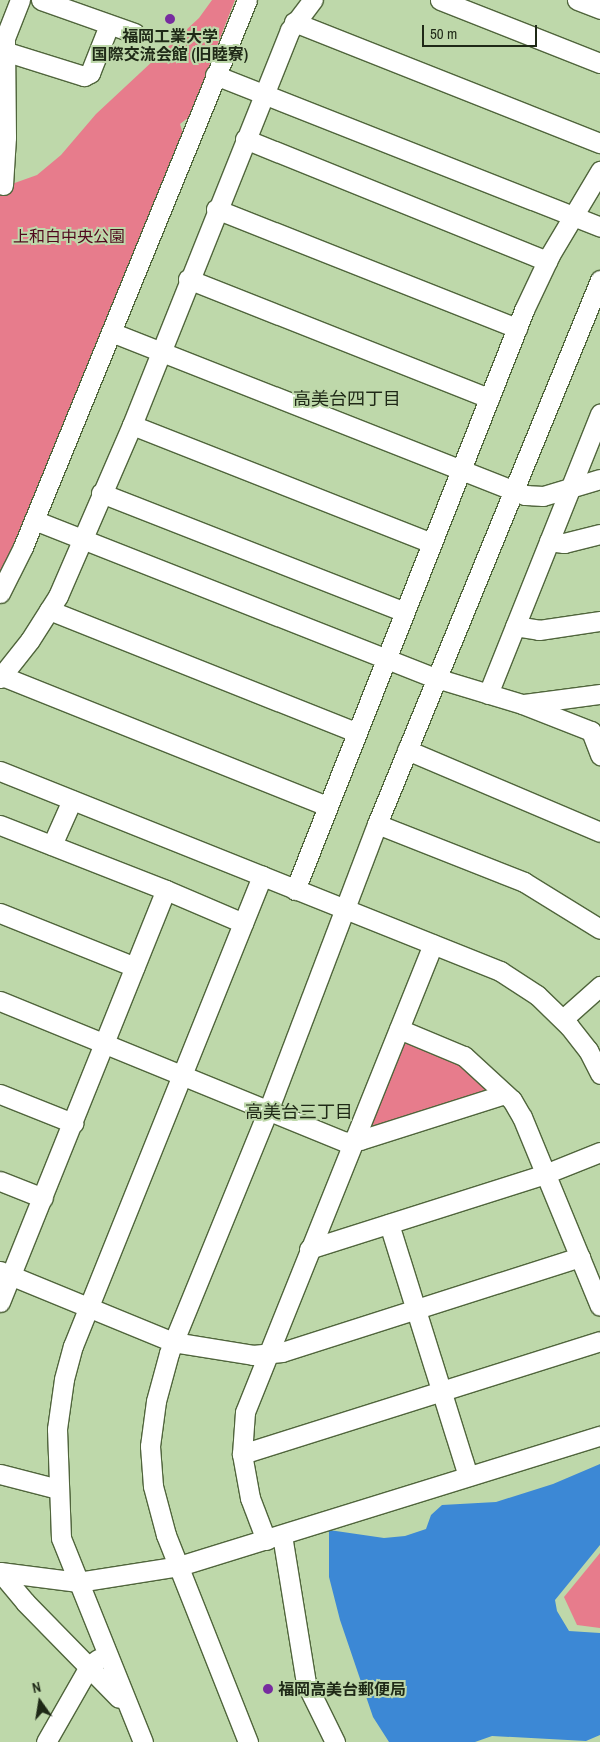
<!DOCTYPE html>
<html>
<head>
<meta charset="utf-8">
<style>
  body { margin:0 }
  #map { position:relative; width:600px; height:1742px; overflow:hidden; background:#bed8aa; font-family:"Archivo Narrow","Noto Sans JP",sans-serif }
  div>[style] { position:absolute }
  .green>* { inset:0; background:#e77c8c }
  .water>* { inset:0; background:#3c88d5 }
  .roads { filter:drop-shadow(1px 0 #50653c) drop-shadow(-1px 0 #50653c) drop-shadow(0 1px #50653c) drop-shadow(0 -1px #50653c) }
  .minor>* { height:19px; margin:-9.5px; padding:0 9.5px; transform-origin:9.5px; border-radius:9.5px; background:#fff }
  .dots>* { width:14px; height:14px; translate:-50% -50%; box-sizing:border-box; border:2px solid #bed8aa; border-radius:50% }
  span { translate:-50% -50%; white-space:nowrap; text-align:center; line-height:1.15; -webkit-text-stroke:4px #bed8aa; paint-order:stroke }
  .poi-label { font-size:16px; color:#1f2917; font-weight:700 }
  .left { translate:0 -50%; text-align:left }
  .park-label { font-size:16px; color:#50081d }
  .neighbourhood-label { font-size:18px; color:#1f2917 }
  .north { position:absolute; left:15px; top:1677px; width:50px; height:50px; -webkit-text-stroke:4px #bed8aa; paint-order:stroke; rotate:347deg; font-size:14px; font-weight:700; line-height:20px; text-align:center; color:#1f2917 }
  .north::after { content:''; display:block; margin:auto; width:18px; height:22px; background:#1f2917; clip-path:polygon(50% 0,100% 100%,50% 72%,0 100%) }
  .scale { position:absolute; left:422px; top:25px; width:115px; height:22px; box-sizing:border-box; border:2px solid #1f2917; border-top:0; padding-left:6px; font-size:15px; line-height:18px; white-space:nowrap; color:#1f2917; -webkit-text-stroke:4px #bed8aa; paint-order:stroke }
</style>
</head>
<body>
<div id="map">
  <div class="green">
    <div style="clip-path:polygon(212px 0,235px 0,189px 117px,180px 124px,184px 137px,14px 549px,0 573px,0 192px,9px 185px,37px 175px,61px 155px,96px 114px,199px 18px)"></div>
    <div style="clip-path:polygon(402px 1043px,425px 1047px,453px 1060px,491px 1093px,370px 1130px,365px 1126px)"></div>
    <div style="clip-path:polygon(600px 1553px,600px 1628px,577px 1625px,564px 1597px)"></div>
  </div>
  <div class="water">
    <div style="clip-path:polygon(600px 1464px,600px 1545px,555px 1600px,557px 1611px,569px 1631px,600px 1633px,600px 1735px,586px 1741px,492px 1736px,475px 1742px,389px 1742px,373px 1717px,340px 1620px,329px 1577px,329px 1530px,384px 1538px,405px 1536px,426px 1529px,431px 1515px,442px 1505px,496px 1502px,553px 1484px)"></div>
  </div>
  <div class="roads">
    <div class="minor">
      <div style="left:41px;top:0;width:99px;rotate:19.5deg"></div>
      <div style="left:440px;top:0;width:172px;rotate:21.5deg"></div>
      <div style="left:577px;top:0;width:25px;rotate:21deg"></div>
      <div style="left:294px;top:22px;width:329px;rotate:21.6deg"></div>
      <div style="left:4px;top:51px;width:84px;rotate:17.4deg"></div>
      <div style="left:84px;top:76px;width:7px;rotate:-27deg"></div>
      <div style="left:90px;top:73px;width:52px;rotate:-68.4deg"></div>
      <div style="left:215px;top:75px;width:414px;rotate:21.5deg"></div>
      <div style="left:245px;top:139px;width:326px;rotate:22deg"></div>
      <div style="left:3px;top:185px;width:48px;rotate:-86.4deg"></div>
      <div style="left:6px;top:137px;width:99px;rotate:-90.6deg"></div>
      <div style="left:5px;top:38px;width:41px;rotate:-68.5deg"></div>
      <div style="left:216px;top:209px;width:324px;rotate:21.6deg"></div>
      <div style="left:188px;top:279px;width:324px;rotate:21.6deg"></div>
      <div style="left:111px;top:332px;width:445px;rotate:21.5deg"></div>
      <div style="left:525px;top:495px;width:18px;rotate:3deg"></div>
      <div style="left:543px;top:496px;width:59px;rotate:-16.6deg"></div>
      <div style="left:132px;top:425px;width:321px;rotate:21.5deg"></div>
      <div style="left:101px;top:493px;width:326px;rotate:21.4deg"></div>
      <div style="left:34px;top:520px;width:432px;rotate:21.5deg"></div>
      <div style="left:436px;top:678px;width:90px;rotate:16.8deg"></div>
      <div style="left:522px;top:704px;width:74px;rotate:21.4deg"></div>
      <div style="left:591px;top:731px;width:26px;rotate:69deg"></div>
      <div style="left:549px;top:541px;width:15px;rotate:8deg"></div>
      <div style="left:564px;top:543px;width:37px;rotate:-14deg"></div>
      <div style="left:0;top:593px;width:51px;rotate:-63.4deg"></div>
      <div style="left:23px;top:547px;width:591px;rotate:-67.73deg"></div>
      <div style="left:49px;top:610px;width:330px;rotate:21.7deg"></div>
      <div style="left:515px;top:626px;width:24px;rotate:9deg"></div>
      <div style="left:539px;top:630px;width:62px;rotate:-8.4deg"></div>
      <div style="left:2px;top:676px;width:350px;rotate:21.8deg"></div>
      <div style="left:0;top:678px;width:48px;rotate:-51.7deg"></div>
      <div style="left:30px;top:640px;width:52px;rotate:-57.5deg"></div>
      <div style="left:58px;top:596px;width:186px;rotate:-66.6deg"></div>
      <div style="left:132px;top:425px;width:425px;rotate:-68.2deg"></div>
      <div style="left:290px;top:30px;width:38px;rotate:-53deg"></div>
      <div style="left:488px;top:694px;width:302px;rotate:-68.2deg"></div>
      <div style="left:524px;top:704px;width:77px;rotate:-7.5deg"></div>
      <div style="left:407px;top:750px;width:210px;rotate:23deg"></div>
      <div style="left:0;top:771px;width:539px;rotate:21.8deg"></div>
      <div style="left:500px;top:971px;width:44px;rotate:33deg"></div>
      <div style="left:537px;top:995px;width:45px;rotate:44.1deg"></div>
      <div style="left:569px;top:1026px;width:31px;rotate:52deg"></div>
      <div style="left:588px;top:1050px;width:27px;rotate:63deg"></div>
      <div style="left:377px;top:824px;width:158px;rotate:21.5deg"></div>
      <div style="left:524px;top:882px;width:89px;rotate:31.7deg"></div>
      <div style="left:0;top:825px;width:178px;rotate:21.4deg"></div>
      <div style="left:166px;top:890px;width:84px;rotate:23.2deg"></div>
      <div style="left:52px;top:845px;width:49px;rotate:-66deg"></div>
      <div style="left:295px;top:890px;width:624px;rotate:-68.45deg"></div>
      <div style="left:524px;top:310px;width:61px;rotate:-64.7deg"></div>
      <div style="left:550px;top:255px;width:98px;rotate:-59.2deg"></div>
      <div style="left:0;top:913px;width:145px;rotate:21.8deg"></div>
      <div style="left:0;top:1001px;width:373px;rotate:22.2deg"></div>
      <div style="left:345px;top:1142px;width:15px;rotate:-8deg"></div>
      <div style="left:360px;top:1140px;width:152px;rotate:-17.6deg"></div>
      <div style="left:563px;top:1019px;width:50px;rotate:-41.7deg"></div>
      <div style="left:399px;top:1029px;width:70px;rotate:22.6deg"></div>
      <div style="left:464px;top:1056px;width:65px;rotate:42.5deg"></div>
      <div style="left:512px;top:1100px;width:20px;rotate:60deg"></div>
      <div style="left:522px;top:1117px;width:204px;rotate:67.6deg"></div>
      <div style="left:0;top:1094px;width:79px;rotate:21.7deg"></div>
      <div style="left:0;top:1181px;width:46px;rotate:21.6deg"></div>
      <div style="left:389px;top:1224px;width:264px;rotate:72.6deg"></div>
      <div style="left:309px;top:1249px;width:248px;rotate:-17.6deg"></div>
      <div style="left:545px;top:1174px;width:59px;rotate:-21.8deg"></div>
      <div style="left:0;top:1271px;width:187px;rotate:22.3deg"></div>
      <div style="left:173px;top:1342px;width:81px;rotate:9.2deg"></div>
      <div style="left:253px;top:1355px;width:29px;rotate:-6deg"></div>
      <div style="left:282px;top:1352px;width:313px;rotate:-17.7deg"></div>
      <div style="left:0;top:1302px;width:444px;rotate:-68.1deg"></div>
      <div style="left:242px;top:1454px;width:375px;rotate:-17.5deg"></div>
      <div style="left:0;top:1474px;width:60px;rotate:14.5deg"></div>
      <div style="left:282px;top:1535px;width:150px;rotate:80.8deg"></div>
      <div style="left:306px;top:1683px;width:66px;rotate:63.8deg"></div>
      <div style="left:266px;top:1540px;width:45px;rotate:-110.9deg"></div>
      <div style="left:250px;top:1498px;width:45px;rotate:-100.3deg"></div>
      <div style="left:242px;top:1454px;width:42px;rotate:-85.9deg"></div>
      <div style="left:245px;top:1412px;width:504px;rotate:-68.11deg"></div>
      <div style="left:0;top:1572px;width:79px;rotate:7.3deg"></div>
      <div style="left:78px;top:1582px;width:102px;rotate:-9deg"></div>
      <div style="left:179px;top:1566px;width:441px;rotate:-17.2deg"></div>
      <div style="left:0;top:1572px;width:39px;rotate:50deg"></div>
      <div style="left:25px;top:1602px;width:134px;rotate:45.6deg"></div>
      <div style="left:46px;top:1742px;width:89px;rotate:-60.3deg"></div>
      <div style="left:90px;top:1665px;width:10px;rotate:-37deg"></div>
      <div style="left:143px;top:1742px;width:220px;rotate:-111.9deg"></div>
      <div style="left:61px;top:1538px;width:109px;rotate:-92.1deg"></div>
      <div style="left:57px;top:1429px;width:50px;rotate:-82deg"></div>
      <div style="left:64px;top:1379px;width:34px;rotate:-75deg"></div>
      <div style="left:73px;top:1346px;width:507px;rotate:-68.09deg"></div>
      <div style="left:248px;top:1742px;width:223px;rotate:-111.6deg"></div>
      <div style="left:166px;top:1535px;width:51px;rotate:-104.9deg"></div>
      <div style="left:153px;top:1486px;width:40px;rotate:-94.3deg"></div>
      <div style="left:150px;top:1446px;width:45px;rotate:-82.4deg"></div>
      <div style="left:156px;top:1401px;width:50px;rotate:-74.8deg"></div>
      <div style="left:169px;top:1353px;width:261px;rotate:-67.8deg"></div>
      <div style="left:268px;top:1111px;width:307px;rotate:-69.2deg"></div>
      <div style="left:377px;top:824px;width:588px;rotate:-67.71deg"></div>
    </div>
  </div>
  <div class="dots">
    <div style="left:170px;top:19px;background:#772c9f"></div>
    <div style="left:268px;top:1689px;background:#772c9f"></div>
  </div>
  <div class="poi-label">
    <span style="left:170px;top:45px">福岡工業大学<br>国際交流会館 (旧睦寮)</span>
    <span class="left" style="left:278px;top:1689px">福岡高美台郵便局</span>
  </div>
  <div class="park-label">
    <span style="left:69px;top:236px">上和白中央公園</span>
  </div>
  <div class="neighbourhood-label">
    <span style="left:347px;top:399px">高美台四丁目</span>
    <span style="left:299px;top:1112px">高美台三丁目</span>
  </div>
  <div class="north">N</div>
  <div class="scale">50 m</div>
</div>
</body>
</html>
